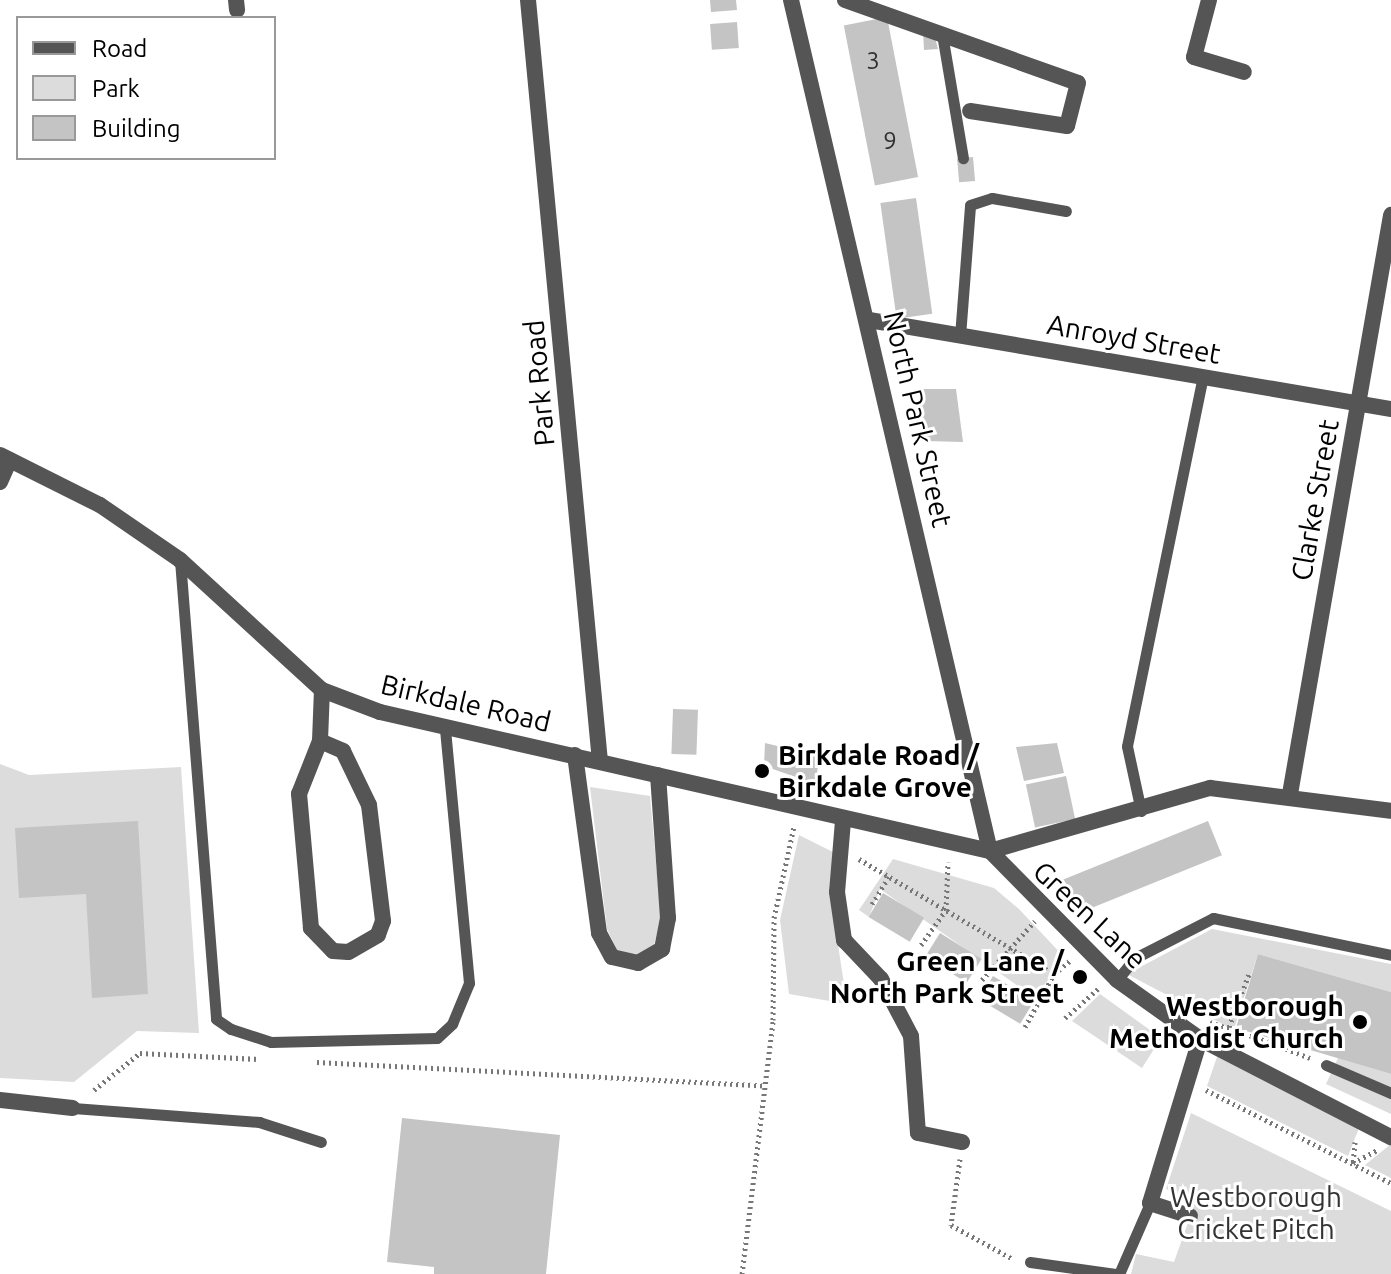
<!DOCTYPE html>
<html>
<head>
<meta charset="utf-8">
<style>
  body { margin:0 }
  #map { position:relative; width:1391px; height:1274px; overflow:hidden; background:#fff; font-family:Ubuntu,sans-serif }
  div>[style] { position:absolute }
  .green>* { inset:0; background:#dcdcdc }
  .building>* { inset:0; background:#c4c4c4; transform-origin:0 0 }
  .path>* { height:5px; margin-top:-2.5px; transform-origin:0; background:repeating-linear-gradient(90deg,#777 0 2px,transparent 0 6px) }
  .service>* { height:11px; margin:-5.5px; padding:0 5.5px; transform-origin:5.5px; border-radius:5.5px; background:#555 }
  .minor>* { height:16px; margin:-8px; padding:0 8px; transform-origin:8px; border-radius:8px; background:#555 }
  .dots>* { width:22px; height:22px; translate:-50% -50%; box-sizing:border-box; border:4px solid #fff; border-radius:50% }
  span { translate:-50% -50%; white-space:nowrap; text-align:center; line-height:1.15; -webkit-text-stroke:6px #fff; paint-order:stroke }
  .number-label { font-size:24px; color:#313131 }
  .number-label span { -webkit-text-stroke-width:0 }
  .street-label { font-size:28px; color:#000 }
  .poi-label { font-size:28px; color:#000; font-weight:700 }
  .left { translate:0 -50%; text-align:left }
  .right { translate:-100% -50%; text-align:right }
  .park-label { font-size:28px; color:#333 }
  .legend { position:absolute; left:16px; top:16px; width:260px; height:144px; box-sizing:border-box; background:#fff; border:2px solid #999; margin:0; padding:10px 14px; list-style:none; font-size:24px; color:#000 }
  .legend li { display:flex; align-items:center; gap:16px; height:40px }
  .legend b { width:40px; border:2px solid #999 }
</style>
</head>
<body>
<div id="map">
  <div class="green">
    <div style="clip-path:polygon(0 764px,29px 775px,181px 767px,199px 1033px,137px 1031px,74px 1082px,0 1078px)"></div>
    <div style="clip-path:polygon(590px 787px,650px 796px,661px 917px,654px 945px,639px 956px,617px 950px,607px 929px)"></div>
    <div style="clip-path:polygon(799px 835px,833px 852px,830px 892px,847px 1004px,789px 994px,780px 920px)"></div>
    <div style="clip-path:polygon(893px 859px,994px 888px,1019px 909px,1064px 957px,1035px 998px,880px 889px,869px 917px,859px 910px)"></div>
    <div style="clip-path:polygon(1212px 929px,1391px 964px,1391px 992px,1258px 954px,1235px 1026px,1228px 1027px,1127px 974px)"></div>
    <div style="clip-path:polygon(1100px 994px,1161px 1038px,1142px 1068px,1072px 1021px)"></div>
    <div style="clip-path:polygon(1218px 1054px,1359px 1128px,1348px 1156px,1207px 1086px)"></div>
    <div style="clip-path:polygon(1338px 1058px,1391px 1074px,1391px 1114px,1326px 1084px)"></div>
    <div style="clip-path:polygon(1191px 1113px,1391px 1211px,1391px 1274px,1131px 1274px,1136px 1254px,1174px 1262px,1196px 1200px,1166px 1189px)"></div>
    <div style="clip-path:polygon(1391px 1144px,1391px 1178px,1365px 1165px)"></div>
  </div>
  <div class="building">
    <div style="clip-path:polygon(710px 0,736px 0,737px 10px,711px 12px)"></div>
    <div style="left:887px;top:17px;width:163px;height:44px;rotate:79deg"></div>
    <div style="left:737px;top:22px;width:26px;height:27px;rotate:86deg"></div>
    <div style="clip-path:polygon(923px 30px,934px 34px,938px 49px,924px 50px)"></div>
    <div style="left:973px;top:157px;width:24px;height:16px;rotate:85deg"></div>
    <div style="left:916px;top:198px;width:117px;height:36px;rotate:82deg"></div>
    <div style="clip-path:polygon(919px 389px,956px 389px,963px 442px,926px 441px)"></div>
    <div style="left:673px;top:709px;width:25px;height:45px;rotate:2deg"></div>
    <div style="clip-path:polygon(765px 743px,819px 756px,816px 784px,764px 766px)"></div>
    <div style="clip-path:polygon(1057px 743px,1064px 773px,1024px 781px,1016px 747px)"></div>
    <div style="left:1066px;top:776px;width:44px;height:41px;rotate:78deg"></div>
    <div style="clip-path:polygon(138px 821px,148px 994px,92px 998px,86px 894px,19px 898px,15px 828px)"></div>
    <div style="left:1208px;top:821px;width:37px;height:160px;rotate:68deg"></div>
    <div style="left:883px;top:893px;width:48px;height:28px;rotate:31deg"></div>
    <div style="left:940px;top:933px;width:49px;height:28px;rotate:32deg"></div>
    <div style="clip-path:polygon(1258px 954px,1391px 992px,1391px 1074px,1236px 1028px)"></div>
    <div style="left:993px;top:976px;width:48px;height:27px;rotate:31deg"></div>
    <div style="clip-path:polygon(402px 1118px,560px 1135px,546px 1274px,434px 1274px,434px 1267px,387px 1262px)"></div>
  </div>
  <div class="path">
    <div style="left:859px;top:859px;width:226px;rotate:30.5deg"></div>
    <div style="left:872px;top:904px;width:32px;rotate:-58deg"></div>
    <div style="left:921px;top:945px;width:43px;rotate:-54.5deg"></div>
    <div style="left:946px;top:910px;width:48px;rotate:-87.6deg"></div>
    <div style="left:982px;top:980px;width:79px;rotate:-48.1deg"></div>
    <div style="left:1065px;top:1018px;width:47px;rotate:-41.5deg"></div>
    <div style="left:1210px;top:1022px;width:62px;rotate:18.7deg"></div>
    <div style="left:1025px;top:1027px;width:60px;rotate:-61.3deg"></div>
    <div style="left:1054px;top:974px;width:23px;rotate:-40deg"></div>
    <div style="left:1229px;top:1027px;width:57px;rotate:-69.3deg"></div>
    <div style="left:1261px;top:1048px;width:10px;rotate:-37deg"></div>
    <div style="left:1269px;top:1042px;width:44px;rotate:21.3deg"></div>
    <div style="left:317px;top:1062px;width:447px;rotate:3deg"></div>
    <div style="left:94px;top:1090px;width:59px;rotate:-38.8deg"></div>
    <div style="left:140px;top:1053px;width:119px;rotate:2.9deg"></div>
    <div style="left:1206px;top:1090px;width:207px;rotate:26.7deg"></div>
    <div style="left:1355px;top:1142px;width:21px;rotate:95deg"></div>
    <div style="left:1353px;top:1163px;width:27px;rotate:-28deg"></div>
    <div style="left:960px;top:1159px;width:67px;rotate:97.8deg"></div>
    <div style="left:951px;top:1225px;width:71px;rotate:28.7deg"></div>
    <div style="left:742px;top:1274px;width:256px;rotate:-83deg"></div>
    <div style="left:773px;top:1020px;width:102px;rotate:-89.4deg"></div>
    <div style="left:774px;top:918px;width:94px;rotate:-77.7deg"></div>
  </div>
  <div class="service">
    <div style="left:942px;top:34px;width:126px;rotate:80.4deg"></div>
    <div style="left:960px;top:336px;width:131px;rotate:-85.6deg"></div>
    <div style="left:970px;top:205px;width:23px;rotate:-18deg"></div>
    <div style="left:992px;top:198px;width:75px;rotate:10deg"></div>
    <div style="left:180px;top:560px;width:460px;rotate:85.5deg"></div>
    <div style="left:216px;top:1019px;width:18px;rotate:34deg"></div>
    <div style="left:231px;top:1029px;width:42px;rotate:18deg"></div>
    <div style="left:271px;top:1042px;width:166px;rotate:-1.4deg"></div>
    <div style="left:437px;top:1038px;width:21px;rotate:-43deg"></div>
    <div style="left:452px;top:1024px;width:44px;rotate:-67.5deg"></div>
    <div style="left:469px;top:983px;width:256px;rotate:-95.4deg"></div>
    <div style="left:1141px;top:811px;width:66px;rotate:-102.2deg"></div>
    <div style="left:1127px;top:746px;width:377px;rotate:-78.4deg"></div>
    <div style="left:1117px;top:980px;width:28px;rotate:-51deg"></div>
    <div style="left:1135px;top:958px;width:88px;rotate:-27.1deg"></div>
    <div style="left:1213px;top:918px;width:182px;rotate:11.7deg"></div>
    <div style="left:1326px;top:1065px;width:71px;rotate:23.3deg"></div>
    <div style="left:73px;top:1108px;width:187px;rotate:4.3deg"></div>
    <div style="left:259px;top:1122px;width:65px;rotate:17.9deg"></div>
    <div style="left:1030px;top:1262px;width:88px;rotate:7.9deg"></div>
    <div style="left:1119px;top:1274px;width:77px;rotate:-66.4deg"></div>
  </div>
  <div class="minor">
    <div style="left:236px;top:0;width:10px;rotate:84deg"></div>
    <div style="left:528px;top:0;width:764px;rotate:84.6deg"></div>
    <div style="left:791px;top:0;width:874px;rotate:76.84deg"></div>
    <div style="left:990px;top:851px;width:181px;rotate:45.4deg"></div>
    <div style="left:1117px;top:980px;width:102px;rotate:35.4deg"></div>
    <div style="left:1200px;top:1039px;width:215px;rotate:27.2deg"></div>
    <div style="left:845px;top:0;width:247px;rotate:19.6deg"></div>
    <div style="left:1078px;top:83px;width:44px;rotate:104.3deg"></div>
    <div style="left:1067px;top:126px;width:98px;rotate:-171.2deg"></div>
    <div style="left:1209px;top:0;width:59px;rotate:104.7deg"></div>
    <div style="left:1194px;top:57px;width:52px;rotate:16.7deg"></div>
    <div style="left:869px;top:320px;width:530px;rotate:9.68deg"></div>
    <div style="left:0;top:455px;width:112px;rotate:26.6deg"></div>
    <div style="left:100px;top:505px;width:97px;rotate:34.5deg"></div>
    <div style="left:180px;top:560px;width:193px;rotate:42.5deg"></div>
    <div style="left:322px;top:690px;width:62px;rotate:20.8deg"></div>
    <div style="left:380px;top:712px;width:626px;rotate:12.84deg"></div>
    <div style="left:990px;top:851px;width:229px;rotate:-16deg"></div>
    <div style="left:1210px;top:788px;width:182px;rotate:7.2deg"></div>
    <div style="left:0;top:482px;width:24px;rotate:-66deg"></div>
    <div style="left:320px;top:741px;width:25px;rotate:23deg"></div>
    <div style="left:343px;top:751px;width:60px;rotate:64.3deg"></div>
    <div style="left:369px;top:805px;width:117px;rotate:83.1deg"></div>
    <div style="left:383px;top:921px;width:15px;rotate:110deg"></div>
    <div style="left:378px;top:935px;width:34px;rotate:150deg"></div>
    <div style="left:348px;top:952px;width:15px;rotate:-176deg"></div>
    <div style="left:333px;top:951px;width:32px;rotate:-134deg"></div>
    <div style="left:311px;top:928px;width:135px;rotate:-95.1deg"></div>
    <div style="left:299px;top:794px;width:57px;rotate:-68.4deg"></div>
    <div style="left:320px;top:741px;width:51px;rotate:-87.8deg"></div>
    <div style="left:575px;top:755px;width:180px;rotate:82.3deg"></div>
    <div style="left:599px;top:933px;width:27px;rotate:62deg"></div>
    <div style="left:612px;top:957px;width:27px;rotate:13deg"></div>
    <div style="left:638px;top:963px;width:28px;rotate:-30deg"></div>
    <div style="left:662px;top:949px;width:32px;rotate:-79deg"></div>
    <div style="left:668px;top:918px;width:143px;rotate:-94deg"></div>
    <div style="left:1290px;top:794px;width:588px;rotate:-80.1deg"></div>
    <div style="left:843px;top:821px;width:71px;rotate:94.8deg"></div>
    <div style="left:837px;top:892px;width:49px;rotate:81.7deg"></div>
    <div style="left:844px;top:940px;width:54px;rotate:46.5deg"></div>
    <div style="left:881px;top:979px;width:64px;rotate:62.2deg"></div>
    <div style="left:911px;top:1036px;width:97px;rotate:85.9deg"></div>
    <div style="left:918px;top:1133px;width:45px;rotate:11.6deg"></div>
    <div style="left:0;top:1100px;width:73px;rotate:6.3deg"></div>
    <div style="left:1190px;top:1216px;width:42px;rotate:-162deg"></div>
    <div style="left:1150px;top:1203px;width:171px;rotate:-73deg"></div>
  </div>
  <div class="dots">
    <div style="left:762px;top:771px;background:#000"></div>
    <div style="left:1080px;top:977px;background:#000"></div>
    <div style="left:1360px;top:1022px;background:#000"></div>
  </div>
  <div class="number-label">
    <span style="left:873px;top:61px">3</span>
    <span style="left:890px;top:141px">9</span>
  </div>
  <div class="street-label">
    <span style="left:1134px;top:339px;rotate:10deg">Anroyd Street</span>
    <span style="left:539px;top:383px;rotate:-95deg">Park Road</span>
    <span style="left:918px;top:419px;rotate:77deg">North Park Street</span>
    <span style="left:1315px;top:500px;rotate:-80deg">Clarke Street</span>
    <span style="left:466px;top:703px;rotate:13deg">Birkdale Road</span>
    <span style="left:1090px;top:915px;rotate:43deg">Green Lane</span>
  </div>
  <div class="poi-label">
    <span class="left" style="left:778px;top:771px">Birkdale Road /<br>Birkdale Grove</span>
    <span class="right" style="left:1064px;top:977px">Green Lane /<br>North Park Street</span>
    <span class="right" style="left:1344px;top:1022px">Westborough<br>Methodist Church</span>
  </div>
  <div class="park-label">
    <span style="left:1256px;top:1213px">Westborough<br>Cricket Pitch</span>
  </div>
  <ul class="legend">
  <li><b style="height:10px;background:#555"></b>Road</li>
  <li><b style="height:22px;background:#dcdcdc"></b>Park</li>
  <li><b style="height:22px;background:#c4c4c4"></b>Building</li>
  </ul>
</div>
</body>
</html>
